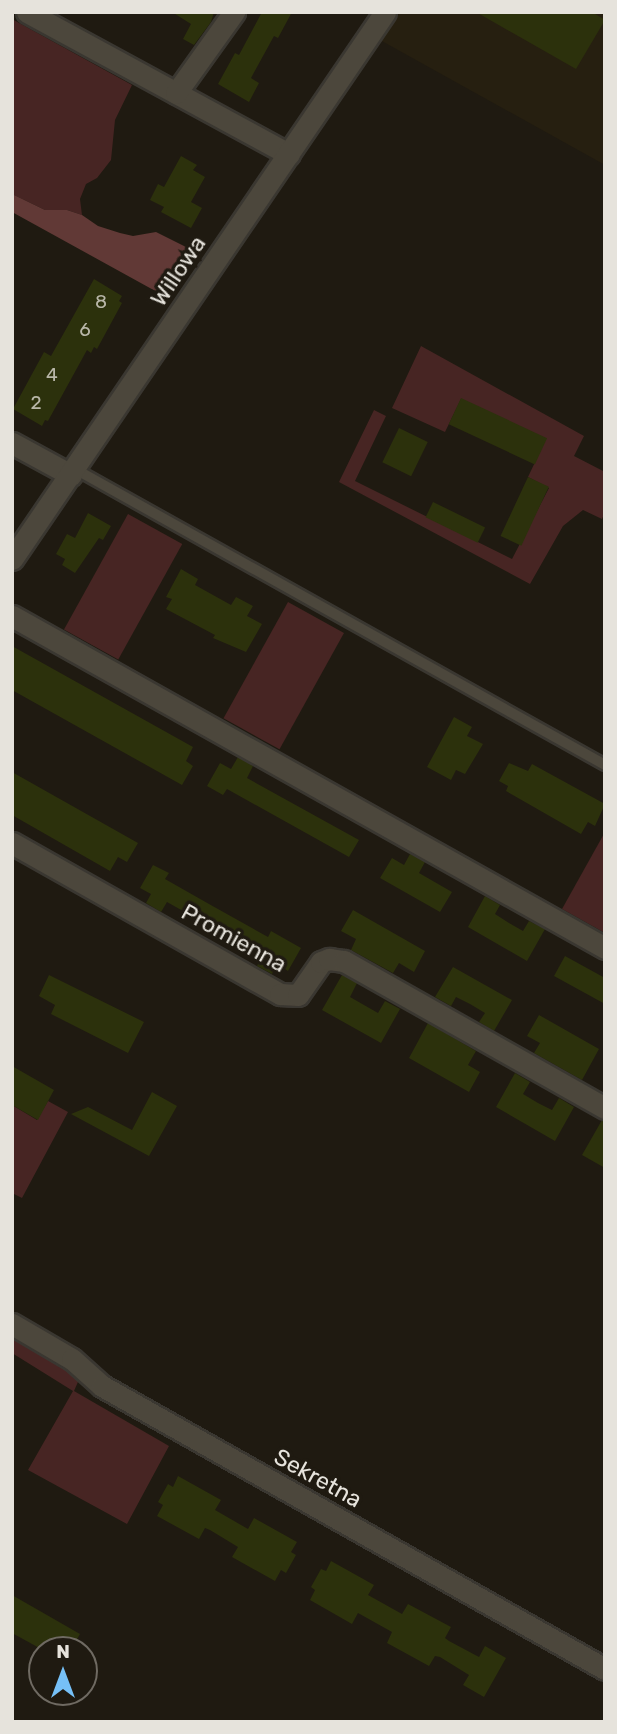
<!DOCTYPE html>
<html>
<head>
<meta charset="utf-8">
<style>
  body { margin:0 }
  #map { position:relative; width:617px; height:1734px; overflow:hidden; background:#1f1a11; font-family:Rubik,sans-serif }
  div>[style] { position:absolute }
  .built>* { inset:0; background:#261f10 }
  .green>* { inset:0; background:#472523; transform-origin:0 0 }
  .forest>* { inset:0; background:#613936 }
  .building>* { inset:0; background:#2c310c; transform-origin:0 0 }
  .roads { filter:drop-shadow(2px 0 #3a3731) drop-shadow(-2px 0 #3a3731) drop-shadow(0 2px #3a3731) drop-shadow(0 -2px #3a3731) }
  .service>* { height:10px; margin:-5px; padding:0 5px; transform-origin:5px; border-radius:5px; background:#4c473c }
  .minor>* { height:21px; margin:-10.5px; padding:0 10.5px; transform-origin:10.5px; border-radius:10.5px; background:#4c473c }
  span { translate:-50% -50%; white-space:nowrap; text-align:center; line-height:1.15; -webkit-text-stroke:7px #1f1a11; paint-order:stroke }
  .number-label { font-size:19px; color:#b8b6a8 }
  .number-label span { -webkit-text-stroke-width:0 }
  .street-label { font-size:23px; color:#e6e3dc }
  .frame { position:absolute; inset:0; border:14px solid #e6e3dc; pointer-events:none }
  .north { position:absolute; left:28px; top:1636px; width:70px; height:70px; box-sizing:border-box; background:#1f1a11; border:2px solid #6f6a62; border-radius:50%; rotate:0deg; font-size:19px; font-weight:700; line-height:28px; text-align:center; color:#e6e3dc }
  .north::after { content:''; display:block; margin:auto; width:24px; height:32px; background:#76c0f7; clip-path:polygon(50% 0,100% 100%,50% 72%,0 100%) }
</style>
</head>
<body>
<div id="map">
  <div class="built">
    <div style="clip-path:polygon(400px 12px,605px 12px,605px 165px,380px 40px)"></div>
  </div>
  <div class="green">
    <div style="clip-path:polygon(12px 19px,132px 85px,115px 120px,111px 160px,97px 178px,86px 184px,80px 199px,82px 215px,67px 210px,45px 210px,12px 194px)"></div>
    <div style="clip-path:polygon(421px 346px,584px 436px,574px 456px,605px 472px,605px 512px,602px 519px,583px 510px,563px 526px,530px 584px,339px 482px,374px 410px,386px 416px,355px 481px,512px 559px,549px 488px,528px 477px,546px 439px,461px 399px,445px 432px,392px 408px)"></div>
    <div style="left:128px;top:514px;width:62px;height:132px;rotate:29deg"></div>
    <div style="left:288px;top:602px;width:64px;height:133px;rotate:29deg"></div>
    <div style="clip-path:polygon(605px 832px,605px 933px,562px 909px)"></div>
    <div style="clip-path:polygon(48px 1101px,68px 1112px,22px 1198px,12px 1193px,12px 1105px,37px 1120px)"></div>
    <div style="clip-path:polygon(12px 1332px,81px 1375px,74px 1391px,169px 1446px,127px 1524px,28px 1470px,73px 1391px,12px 1353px)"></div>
  </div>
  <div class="forest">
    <div style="clip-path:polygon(12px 194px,45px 210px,67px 210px,82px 215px,98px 226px,120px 233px,133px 236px,156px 232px,200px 254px,168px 298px,12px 212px)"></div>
  </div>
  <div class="building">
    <div style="clip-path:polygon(172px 12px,214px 12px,211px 22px,194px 45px,183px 39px,191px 24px)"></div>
    <div style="clip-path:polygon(262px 12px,292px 12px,278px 38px,274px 36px,251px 78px,259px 83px,249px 102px,218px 84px,235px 53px,239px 55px)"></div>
    <div style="clip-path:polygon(476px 12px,592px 12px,605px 20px,576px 69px)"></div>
    <div style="clip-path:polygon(181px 156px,197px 165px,193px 170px,205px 177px,191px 202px,202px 208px,191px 228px,161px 212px,164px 207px,150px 200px,158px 184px,164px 187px)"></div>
    <div style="clip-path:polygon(94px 279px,122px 296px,119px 301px,122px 303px,97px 349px,94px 347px,91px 353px,87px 350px,48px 421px,45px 420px,42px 426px,13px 409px,44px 352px,51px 356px)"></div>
    <div style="left:461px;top:398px;width:95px;height:29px;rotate:25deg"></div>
    <div style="left:399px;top:428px;width:32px;height:38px;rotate:26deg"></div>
    <div style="left:528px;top:477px;width:23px;height:65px;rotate:25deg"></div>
    <div style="left:433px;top:502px;width:58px;height:17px;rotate:26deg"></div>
    <div style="clip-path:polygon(88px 513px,111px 526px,103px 540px,99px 538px,75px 573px,62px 565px,65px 559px,56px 554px,67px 534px,75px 538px)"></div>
    <div style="clip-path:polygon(181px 569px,198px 579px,195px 585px,231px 605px,236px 597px,253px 606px,247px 616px,262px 624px,246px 652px,213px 638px,215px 635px,166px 609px,172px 599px,166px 597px)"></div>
    <div style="clip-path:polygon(12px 646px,193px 747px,186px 761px,193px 766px,182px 785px,12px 690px)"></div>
    <div style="clip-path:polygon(454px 717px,472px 727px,467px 736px,483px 744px,465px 774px,456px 770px,451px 780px,427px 767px)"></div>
    <div style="clip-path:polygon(238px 757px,253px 766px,247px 778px,359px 840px,349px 857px,227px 789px,223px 795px,207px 786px,220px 763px,231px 769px)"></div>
    <div style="clip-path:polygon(509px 763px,528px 771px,532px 764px,605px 804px,595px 826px,588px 822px,581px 834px,506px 791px,508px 786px,499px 781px)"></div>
    <div style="clip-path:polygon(12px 772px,138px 843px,127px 862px,118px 857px,110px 871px,12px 815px)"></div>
    <div style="clip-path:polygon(410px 854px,425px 862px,419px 873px,452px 892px,440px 912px,380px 878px,392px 858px,404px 865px)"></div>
    <div style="clip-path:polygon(153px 865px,169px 873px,165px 879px,209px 904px,268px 937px,271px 931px,301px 948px,288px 971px,277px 964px,272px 974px,257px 966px,262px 956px,229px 937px,167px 902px,161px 912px,146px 903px,151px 894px,140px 888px)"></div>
    <div style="clip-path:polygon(485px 896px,500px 905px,495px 914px,509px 923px,523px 931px,529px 921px,545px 929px,527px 961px,468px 927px)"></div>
    <div style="clip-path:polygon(353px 910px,425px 951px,414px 972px,399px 963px,393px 973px,351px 950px,356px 939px,341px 931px)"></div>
    <div style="clip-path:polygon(565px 956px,605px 978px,605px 1004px,554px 976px)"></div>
    <div style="clip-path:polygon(453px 967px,512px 1000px,494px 1031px,479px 1022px,485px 1013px,470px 1004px,456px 997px,451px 1006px,435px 997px)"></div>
    <div style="clip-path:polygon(49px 975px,144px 1022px,128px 1053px,51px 1014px,55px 1005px,39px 996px)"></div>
    <div style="clip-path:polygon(342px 975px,357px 983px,350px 997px,378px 1013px,385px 1001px,400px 1009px,381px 1043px,322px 1010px)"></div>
    <div style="clip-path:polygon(539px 1015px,599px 1049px,582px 1080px,534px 1053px,540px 1043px,527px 1036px)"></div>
    <div style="clip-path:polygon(428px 1023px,476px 1051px,468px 1065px,480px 1072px,469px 1092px,409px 1058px)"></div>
    <div style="clip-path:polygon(12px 1066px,54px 1090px,38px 1120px,12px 1105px)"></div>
    <div style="clip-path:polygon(515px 1073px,530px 1082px,523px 1094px,538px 1103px,552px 1110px,559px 1098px,574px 1107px,555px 1141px,496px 1107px)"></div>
    <div style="clip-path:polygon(152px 1092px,177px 1106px,149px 1156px,71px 1114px,88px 1107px,132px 1130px)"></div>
    <div style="clip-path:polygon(602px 1120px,605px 1121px,605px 1168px,582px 1155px)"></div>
    <div style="clip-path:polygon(178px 1476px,221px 1500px,215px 1510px,248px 1529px,254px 1518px,297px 1542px,291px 1552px,296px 1555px,286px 1573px,281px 1570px,275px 1581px,232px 1557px,238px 1547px,210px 1530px,205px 1528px,199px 1539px,157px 1516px,163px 1505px,158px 1502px,168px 1484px,173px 1487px)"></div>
    <div style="clip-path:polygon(331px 1561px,374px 1585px,368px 1595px,402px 1614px,408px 1604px,451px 1627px,445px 1638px,449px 1641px,479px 1657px,485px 1646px,506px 1658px,484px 1697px,463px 1685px,469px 1675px,440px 1657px,435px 1656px,429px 1666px,387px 1643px,392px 1632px,358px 1613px,352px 1624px,310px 1600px,315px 1590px,311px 1587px,321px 1569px,326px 1571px)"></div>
    <div style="clip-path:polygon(12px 1595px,80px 1634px,71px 1650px,43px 1650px,12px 1633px)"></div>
  </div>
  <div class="roads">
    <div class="service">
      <div style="left:75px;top:469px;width:607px;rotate:29.18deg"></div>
    </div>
    <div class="minor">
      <div style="left:27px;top:12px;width:298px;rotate:28.5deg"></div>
      <div style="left:176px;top:93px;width:100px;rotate:-54.4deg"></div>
      <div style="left:12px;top:443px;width:67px;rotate:28.5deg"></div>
      <div style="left:12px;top:559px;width:662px;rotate:-55.71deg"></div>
      <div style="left:12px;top:616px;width:680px;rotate:29.24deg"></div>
      <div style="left:12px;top:843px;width:308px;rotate:29.4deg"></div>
      <div style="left:280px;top:994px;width:18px;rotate:3deg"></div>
      <div style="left:298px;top:995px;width:40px;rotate:-55.1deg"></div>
      <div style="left:321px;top:962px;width:9px;rotate:-21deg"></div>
      <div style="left:329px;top:959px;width:15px;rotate:8deg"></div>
      <div style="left:344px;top:961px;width:300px;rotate:29.4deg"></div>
      <div style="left:12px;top:1324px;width:69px;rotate:30.3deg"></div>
      <div style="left:72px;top:1359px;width:40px;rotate:42deg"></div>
      <div style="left:102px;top:1386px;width:577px;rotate:29.36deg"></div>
    </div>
  </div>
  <div class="number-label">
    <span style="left:101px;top:302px">8</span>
    <span style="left:85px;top:330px">6</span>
    <span style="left:52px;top:375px">4</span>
    <span style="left:36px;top:403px">2</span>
  </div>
  <div class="street-label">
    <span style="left:178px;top:271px;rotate:-56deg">Willowa</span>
    <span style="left:234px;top:938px;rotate:29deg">Promienna</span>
    <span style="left:318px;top:1478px;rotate:29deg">Sekretna</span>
  </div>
  <div class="frame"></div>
  <div class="north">N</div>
</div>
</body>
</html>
